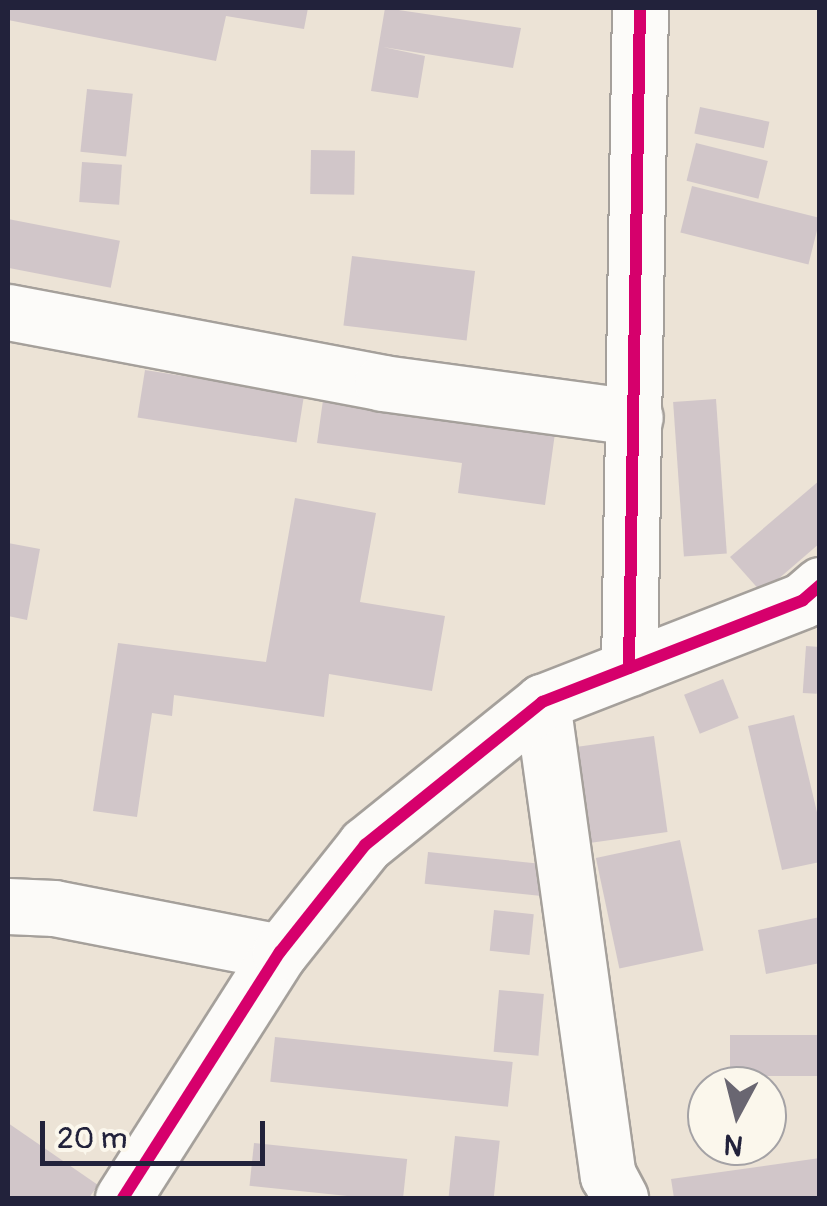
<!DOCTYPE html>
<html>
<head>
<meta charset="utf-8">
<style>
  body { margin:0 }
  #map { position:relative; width:827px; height:1206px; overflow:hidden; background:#ece3d6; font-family:Pangolin,sans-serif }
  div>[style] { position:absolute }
  .building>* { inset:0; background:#d1c6c9; transform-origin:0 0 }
  .roads { filter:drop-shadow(2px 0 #a5a09b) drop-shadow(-2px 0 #a5a09b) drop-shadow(0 2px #a5a09b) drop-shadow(0 -2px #a5a09b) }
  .minor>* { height:55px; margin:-27.5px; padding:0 27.5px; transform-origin:27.5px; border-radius:27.5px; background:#fcfbf9 }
  .cycleway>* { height:12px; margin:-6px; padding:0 6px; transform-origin:6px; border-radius:6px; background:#d6006c }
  span { translate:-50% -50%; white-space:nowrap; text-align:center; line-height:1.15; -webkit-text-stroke:8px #fbf7ec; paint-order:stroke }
  .frame { position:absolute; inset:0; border:10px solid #22223b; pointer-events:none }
  .north { position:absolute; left:687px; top:1066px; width:100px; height:100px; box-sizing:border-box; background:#fbf7ec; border:2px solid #a4a2a5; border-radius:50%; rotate:187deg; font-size:28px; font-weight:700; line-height:40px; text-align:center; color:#22223b }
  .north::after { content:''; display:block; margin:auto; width:35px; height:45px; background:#696671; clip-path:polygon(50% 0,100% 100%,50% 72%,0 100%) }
  .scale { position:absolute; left:40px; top:1121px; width:225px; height:45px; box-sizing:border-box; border:5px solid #22223b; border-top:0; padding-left:12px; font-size:30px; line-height:35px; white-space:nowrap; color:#22223b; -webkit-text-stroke:8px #fbf7ec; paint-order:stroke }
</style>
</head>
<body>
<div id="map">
  <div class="building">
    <div style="clip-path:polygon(8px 8px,308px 8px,304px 29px,226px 16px,216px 61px,8px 20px)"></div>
    <div style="clip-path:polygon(385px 8px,521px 28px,513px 68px,383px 47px,425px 56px,418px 98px,371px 91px)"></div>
    <div style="left:87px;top:89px;width:46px;height:63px;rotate:6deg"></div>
    <div style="left:700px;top:107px;width:71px;height:27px;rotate:12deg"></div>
    <div style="left:696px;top:143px;width:74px;height:39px;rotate:14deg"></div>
    <div style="left:311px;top:150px;width:44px;height:44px;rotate:1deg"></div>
    <div style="left:82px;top:162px;width:40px;height:40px;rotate:4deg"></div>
    <div style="left:692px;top:186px;width:132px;height:48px;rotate:14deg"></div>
    <div style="left:8px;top:219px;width:114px;height:48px;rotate:11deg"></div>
    <div style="left:352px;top:256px;width:124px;height:70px;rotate:7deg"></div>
    <div style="left:145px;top:370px;width:161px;height:48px;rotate:9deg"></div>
    <div style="clip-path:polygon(324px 393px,556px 426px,545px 505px,458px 493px,462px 463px,317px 443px)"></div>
    <div style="left:716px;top:399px;width:155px;height:43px;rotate:86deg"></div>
    <div style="clip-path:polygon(820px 480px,820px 543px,762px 593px,730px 557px)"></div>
    <div style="clip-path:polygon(295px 498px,376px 513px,360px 602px,445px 616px,432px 691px,329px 674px,324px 717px,174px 695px,172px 716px,152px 713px,137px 817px,93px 811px,118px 643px,266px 662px)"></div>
    <div style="clip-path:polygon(8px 543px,40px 549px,27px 620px,8px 616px)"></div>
    <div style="left:806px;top:646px;width:14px;height:47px;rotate:4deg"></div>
    <div style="left:723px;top:679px;width:42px;height:42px;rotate:68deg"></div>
    <div style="clip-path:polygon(794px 715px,820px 825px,820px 862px,782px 870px,748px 726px)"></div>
    <div style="left:654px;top:736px;width:97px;height:77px;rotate:82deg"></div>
    <div style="left:680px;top:840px;width:113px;height:86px;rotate:78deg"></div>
    <div style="left:428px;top:852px;width:120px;height:32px;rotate:6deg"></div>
    <div style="left:494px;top:910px;width:40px;height:41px;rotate:6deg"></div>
    <div style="clip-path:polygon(820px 917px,820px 963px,766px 974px,758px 930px)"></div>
    <div style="left:499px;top:990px;width:45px;height:62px;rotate:5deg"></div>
    <div style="left:820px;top:1035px;width:41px;height:90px;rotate:90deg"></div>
    <div style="left:275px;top:1037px;width:239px;height:45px;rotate:6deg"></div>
    <div style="clip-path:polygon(8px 1123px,98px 1185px,89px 1198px,8px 1198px)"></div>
    <div style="left:455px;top:1136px;width:45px;height:62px;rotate:6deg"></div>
    <div style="left:254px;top:1143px;width:154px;height:43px;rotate:6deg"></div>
    <div style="clip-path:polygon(820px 1158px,820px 1198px,674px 1198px,671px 1179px)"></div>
  </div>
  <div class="roads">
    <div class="minor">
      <div style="left:8px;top:312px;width:381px;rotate:10.7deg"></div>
      <div style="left:382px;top:383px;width:255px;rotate:7.7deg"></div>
      <div style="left:629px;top:668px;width:660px;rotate:-89.05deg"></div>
      <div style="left:542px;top:702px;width:478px;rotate:82.1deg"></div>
      <div style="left:608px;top:1175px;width:26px;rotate:62deg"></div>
      <div style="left:8px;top:906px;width:46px;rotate:2.5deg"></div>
      <div style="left:54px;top:908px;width:230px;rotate:11deg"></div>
      <div style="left:123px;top:1198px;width:292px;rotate:-57.5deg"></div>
      <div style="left:280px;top:952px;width:137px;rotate:-51.5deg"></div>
      <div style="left:365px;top:845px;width:228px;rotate:-38.9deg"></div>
      <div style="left:542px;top:702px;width:280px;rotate:-21.3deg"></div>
      <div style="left:803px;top:600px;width:23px;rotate:-41deg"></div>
    </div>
  </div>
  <div class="cycleway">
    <div style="left:629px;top:668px;width:660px;rotate:-89.05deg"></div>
    <div style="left:123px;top:1198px;width:292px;rotate:-57.5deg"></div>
    <div style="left:280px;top:952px;width:137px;rotate:-51.5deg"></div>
    <div style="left:365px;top:845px;width:228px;rotate:-38.9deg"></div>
    <div style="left:542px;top:702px;width:280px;rotate:-21.3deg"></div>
    <div style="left:803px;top:600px;width:23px;rotate:-41deg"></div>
  </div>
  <div class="frame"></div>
  <div class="north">N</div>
  <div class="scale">20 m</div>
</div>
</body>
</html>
